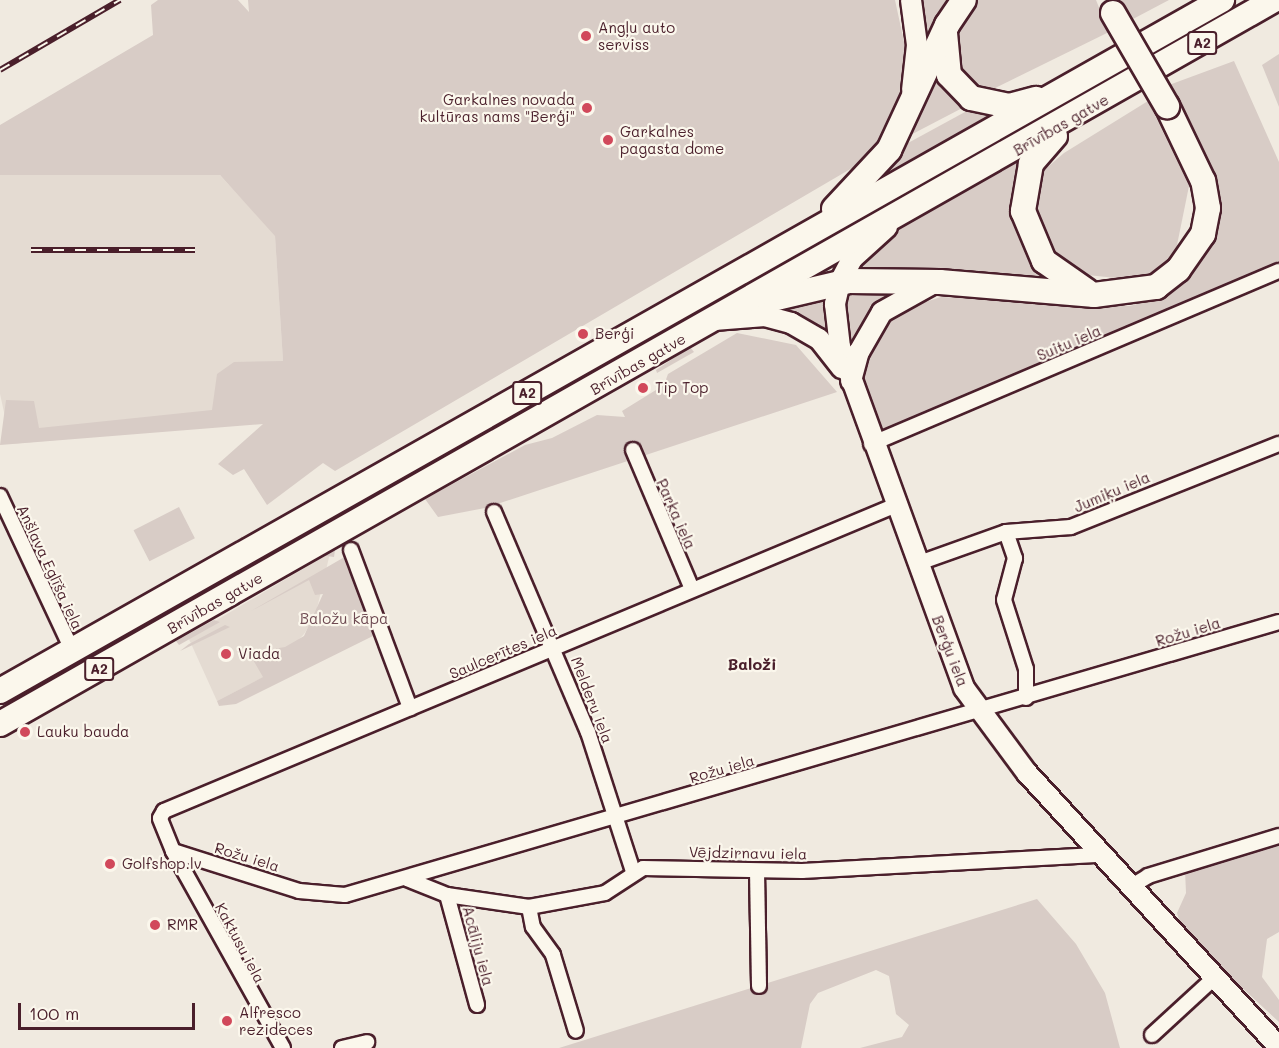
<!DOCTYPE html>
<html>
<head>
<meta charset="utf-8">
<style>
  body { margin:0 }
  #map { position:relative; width:1279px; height:1048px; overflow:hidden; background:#f0eae0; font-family:Mali,sans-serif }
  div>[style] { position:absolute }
  .built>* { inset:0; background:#e4dbd2 }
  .green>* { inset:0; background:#d8ccc6; transform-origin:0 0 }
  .roads { filter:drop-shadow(2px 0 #4a1f2b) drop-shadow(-2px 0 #4a1f2b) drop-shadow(0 2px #4a1f2b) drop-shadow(0 -2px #4a1f2b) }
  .street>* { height:14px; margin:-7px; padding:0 7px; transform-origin:7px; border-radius:7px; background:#fbf7ec }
  .secondary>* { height:20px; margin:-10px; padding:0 10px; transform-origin:10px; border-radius:10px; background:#fbf7ec }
  .highway>* { height:24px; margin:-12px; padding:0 12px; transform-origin:12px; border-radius:12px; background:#fbf7ec }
  .rail>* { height:6px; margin-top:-3px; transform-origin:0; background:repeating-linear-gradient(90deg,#fbf7ec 0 11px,#4a1f2b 0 22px); box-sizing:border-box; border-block:2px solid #4a1f2b }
  .bridges { filter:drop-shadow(2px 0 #4a1f2b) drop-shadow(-2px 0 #4a1f2b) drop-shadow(0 2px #4a1f2b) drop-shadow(0 -2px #4a1f2b) }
  .highway-bridge>* { height:24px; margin:-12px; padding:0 12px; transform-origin:12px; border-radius:12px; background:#fbf7ec }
  .dots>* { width:16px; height:16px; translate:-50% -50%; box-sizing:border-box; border:3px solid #fbf7ec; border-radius:50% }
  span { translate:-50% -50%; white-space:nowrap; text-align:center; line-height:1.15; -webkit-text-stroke:4.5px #fbf7ec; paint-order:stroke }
  .shield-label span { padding:2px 4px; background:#fbf7ec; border:2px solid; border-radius:4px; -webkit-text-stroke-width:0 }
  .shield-label { font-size:14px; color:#4a1f2b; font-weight:700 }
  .poi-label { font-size:15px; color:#4a1f2b }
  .left { translate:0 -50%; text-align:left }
  .right { translate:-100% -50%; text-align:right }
  .street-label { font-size:15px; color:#4a1f2b }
  .park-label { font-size:15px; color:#6e4a52 }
  .neighbourhood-label { font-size:16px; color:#4a1f2b; font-weight:700 }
  .scale { position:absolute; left:18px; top:1003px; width:177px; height:27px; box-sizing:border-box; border:3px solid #4a1f2b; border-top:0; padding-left:8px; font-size:18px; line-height:21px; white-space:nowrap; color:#4a1f2b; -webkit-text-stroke:4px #fbf7ec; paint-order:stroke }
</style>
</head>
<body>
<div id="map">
  <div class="built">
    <div style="clip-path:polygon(217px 172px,275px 235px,283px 361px,247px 423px,11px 444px,0 394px,0 174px)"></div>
    <div style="clip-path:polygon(330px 553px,315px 617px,304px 634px,264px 677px,217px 701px,188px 637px)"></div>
  </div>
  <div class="green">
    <div style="clip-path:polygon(158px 0,238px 0,249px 12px,248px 0,895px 0,906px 51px,901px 104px,876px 154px,335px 471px,323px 463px,267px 505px,244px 469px,233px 475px,218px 464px,263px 424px,0 445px,6px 400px,34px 401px,39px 428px,212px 410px,217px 374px,234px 362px,283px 361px,275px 236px,220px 175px,0 175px,0 125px,153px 35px,151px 5px)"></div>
    <div style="clip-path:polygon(920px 0,956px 0,924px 57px,926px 28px)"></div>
    <div style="clip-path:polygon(974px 0,1096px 0,1109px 32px,983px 94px,956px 73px,955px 25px)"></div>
    <div style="clip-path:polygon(1120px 0,1169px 0,1133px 19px)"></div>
    <div style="clip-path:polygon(1279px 54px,1279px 107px,1262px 65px)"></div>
    <div style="clip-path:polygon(938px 55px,970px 104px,899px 141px)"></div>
    <div style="clip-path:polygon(1234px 61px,1279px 162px,1279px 263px,879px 439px,862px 377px,867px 353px,894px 312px,941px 297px,1130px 306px,1154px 299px,1187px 277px,1211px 175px,1169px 85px)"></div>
    <div style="clip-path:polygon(1148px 101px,1189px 186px,1176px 250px,1160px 269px,1136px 280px,1087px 275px,1069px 266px,1044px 241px,1037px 223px,1037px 187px,1043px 171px,1064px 153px)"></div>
    <div style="clip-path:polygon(976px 106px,993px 117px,880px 180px,877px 174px,897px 149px)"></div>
    <div style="clip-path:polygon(1024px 157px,1017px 226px,1024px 246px,1047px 275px,1046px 283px,850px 275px,879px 242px,926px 210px)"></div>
    <div style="clip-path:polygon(908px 285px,881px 303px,852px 351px,846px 349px,843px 286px)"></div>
    <div style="clip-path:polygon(832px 287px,832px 337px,769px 312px)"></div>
    <div style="clip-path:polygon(737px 333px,796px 345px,837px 392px,485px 508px,438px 517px,425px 499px,525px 445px,552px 438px,597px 415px,625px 417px,622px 411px,664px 385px,668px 374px)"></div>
    <div style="clip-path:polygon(690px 347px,694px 352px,657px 373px,656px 370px)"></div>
    <div style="left:179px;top:507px;width:35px;height:51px;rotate:63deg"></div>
    <div style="left:335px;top:550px;width:7px;height:95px;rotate:98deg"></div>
    <div style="clip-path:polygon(348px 555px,379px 633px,236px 704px,219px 706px,217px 701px,263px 677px,249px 653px,285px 647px,304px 636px,323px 594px,315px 595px,309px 580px,251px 611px)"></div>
    <div style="clip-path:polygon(214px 620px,220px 622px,179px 645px,176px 641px)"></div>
    <div style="clip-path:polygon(225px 625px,230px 627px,180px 651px,189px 644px)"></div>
    <div style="clip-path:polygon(1279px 843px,1279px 932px,1267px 939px,1262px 977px,1279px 1000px,1279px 1022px,1183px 933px,1177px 913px,1186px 893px,1185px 870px)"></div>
    <div style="clip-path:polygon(1037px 899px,1076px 944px,1105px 993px,1120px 1048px,860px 1048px,902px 1037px,909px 1025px,896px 1014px,889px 976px,876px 970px,818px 993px,810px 1004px,801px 1048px,559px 1048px)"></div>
  </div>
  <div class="roads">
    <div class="street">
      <div style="left:871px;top:444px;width:443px;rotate:-23deg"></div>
      <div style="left:633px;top:450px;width:151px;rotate:67deg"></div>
      <div style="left:0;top:496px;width:170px;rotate:64.9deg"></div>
      <div style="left:494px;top:512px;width:239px;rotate:66.9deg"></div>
      <div style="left:588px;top:732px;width:146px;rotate:72.1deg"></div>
      <div style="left:1006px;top:532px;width:28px;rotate:71deg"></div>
      <div style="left:1015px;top:558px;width:43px;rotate:104.7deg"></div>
      <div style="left:1004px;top:600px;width:72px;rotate:72.3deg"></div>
      <div style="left:1026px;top:669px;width:29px;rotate:90deg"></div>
      <div style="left:351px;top:550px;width:169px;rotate:69.5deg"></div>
      <div style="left:919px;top:563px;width:92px;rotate:-19.6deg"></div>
      <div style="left:1006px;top:532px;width:65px;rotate:-4.4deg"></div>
      <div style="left:1071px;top:527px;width:224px;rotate:-21.8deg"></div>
      <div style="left:173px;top:851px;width:132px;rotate:17.6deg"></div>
      <div style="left:299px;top:891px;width:46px;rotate:5deg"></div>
      <div style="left:345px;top:895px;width:973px;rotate:-16.29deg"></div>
      <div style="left:757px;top:871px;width:115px;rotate:89deg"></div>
      <div style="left:407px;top:879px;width:43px;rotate:21.8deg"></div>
      <div style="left:447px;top:895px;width:83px;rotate:8.3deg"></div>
      <div style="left:529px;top:907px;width:77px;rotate:-10.4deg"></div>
      <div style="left:605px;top:893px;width:45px;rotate:-33.3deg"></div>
      <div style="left:643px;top:868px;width:159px;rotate:1.1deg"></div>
      <div style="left:802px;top:871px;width:299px;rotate:-3.1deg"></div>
      <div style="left:1130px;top:887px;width:21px;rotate:-31deg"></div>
      <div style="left:1148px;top:876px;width:137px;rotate:-17deg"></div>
      <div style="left:447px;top:895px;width:114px;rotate:74.7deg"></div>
      <div style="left:529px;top:907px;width:20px;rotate:79deg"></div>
      <div style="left:533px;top:927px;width:34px;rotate:54deg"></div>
      <div style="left:553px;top:955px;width:79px;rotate:73.2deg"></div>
      <div style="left:1152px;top:1035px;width:83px;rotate:-42.6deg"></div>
      <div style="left:283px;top:1048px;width:226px;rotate:-119.2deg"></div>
      <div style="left:173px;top:851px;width:35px;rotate:-112deg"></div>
      <div style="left:160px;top:818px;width:8px;rotate:-60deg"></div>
      <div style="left:164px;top:811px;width:791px;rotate:-22.68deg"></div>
      <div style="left:342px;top:1048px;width:26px;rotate:-13deg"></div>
    </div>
    <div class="secondary">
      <div style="left:911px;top:0;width:45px;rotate:82.4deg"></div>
      <div style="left:917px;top:45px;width:45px;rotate:96.3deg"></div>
      <div style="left:887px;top:227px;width:47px;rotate:137.6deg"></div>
      <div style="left:852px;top:259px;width:26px;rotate:118deg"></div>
      <div style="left:840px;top:282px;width:23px;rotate:103deg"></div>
      <div style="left:835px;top:304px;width:43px;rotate:83.4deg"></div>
      <div style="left:840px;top:347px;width:363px;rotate:70deg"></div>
      <div style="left:964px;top:688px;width:106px;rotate:53.5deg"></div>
      <div style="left:1027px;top:773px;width:372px;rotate:47.4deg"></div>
      <div style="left:714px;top:320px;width:51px;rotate:-4.5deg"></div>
      <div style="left:765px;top:316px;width:27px;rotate:15deg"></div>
      <div style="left:791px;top:323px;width:32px;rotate:30deg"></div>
      <div style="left:819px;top:339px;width:37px;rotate:52deg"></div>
      <div style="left:851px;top:381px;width:30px;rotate:-75deg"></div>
      <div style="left:859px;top:352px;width:46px;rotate:-60.1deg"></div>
      <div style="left:882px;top:312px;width:57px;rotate:-29.2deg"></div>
    </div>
    <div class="highway">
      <div style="left:945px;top:33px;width:42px;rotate:84.6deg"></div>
      <div style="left:949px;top:75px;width:32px;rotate:46deg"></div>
      <div style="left:971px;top:98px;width:39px;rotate:12deg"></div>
      <div style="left:1009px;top:106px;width:28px;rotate:-15deg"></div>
      <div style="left:1055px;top:136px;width:37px;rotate:131deg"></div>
      <div style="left:1031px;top:164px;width:48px;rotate:99.7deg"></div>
      <div style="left:1023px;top:211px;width:54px;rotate:67.2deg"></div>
      <div style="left:1044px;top:261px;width:52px;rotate:34.9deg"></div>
      <div style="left:834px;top:209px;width:81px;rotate:-47deg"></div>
      <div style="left:889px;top:150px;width:138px;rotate:-65.1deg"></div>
      <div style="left:947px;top:25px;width:30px;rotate:-56deg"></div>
      <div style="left:768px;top:300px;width:83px;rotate:-13.2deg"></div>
      <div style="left:849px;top:281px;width:91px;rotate:0.6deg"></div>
      <div style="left:940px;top:282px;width:155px;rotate:4.8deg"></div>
      <div style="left:1094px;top:295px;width:63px;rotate:-7.4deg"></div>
      <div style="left:1156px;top:287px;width:28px;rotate:-38deg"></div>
      <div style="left:1178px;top:270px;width:44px;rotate:-55.2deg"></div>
      <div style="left:1203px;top:234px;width:26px;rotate:-79deg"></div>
      <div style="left:1208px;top:208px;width:27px;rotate:-100deg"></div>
      <div style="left:1203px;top:181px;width:83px;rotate:-115.6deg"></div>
      <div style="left:0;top:691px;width:1404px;rotate:-29.49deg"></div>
      <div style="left:0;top:724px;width:1465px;rotate:-29.61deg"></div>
    </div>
  </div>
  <div class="rail">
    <div style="left:0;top:70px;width:139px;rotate:-30.3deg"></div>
    <div style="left:31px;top:250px;width:164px"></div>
  </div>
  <div class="bridges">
    <div class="highway-bridge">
      <div style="left:1113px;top:13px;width:108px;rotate:59.9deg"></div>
    </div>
  </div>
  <div class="dots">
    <div style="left:586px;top:36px;background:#d1495b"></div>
    <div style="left:587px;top:108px;background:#d1495b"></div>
    <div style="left:608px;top:140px;background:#d1495b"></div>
    <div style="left:583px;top:334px;background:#d1495b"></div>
    <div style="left:643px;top:388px;background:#d1495b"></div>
    <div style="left:226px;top:654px;background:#d1495b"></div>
    <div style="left:25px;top:732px;background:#d1495b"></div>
    <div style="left:110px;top:864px;background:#d1495b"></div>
    <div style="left:155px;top:925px;background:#d1495b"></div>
    <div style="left:227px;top:1021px;background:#d1495b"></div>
  </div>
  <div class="shield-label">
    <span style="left:1202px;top:43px">A2</span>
    <span style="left:527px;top:393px">A2</span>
    <span style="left:99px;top:669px">A2</span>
  </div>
  <div class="poi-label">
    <span class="left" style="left:598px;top:36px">Angļu auto<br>serviss</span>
    <span class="right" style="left:575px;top:108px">Garkalnes novada<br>kultūras nams "Berģi"</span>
    <span class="left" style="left:620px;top:140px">Garkalnes<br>pagasta dome</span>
    <span class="left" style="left:595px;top:334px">Berģi</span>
    <span class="left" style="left:655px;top:388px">Tip Top</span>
    <span class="left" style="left:238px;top:654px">Viada</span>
    <span class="left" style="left:37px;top:732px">Lauku bauda</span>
    <span class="left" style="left:122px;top:864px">Golfshop.lv</span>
    <span class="left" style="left:167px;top:925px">RMR</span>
    <span class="left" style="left:239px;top:1021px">Alfresco<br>rezideces</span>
  </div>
  <div class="street-label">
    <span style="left:1061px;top:125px;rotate:-30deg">Brīvības gatve</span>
    <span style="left:1069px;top:343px;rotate:-23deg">Suitu iela</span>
    <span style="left:638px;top:364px;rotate:-30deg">Brīvības gatve</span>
    <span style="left:1112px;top:492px;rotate:-23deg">Jumiķu iela</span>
    <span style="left:676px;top:514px;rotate:66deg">Parka iela</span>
    <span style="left:50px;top:567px;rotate:65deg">Anšlava Eglīša iela</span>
    <span style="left:215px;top:603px;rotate:-30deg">Brīvības gatve</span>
    <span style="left:1188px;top:632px;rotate:-17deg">Rožu iela</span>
    <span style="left:950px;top:651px;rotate:69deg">Berģu iela</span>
    <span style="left:503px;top:652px;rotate:-23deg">Saulcerītes iela</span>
    <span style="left:592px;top:700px;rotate:69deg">Melderu iela</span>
    <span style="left:722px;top:769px;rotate:-16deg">Rožu iela</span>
    <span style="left:748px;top:853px;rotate:1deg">Vējdzirnavu iela</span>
    <span style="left:247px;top:857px;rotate:17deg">Rožu iela</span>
    <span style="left:240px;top:943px;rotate:62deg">Kaktusu iela</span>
    <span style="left:478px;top:946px;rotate:75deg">Acāliju iela</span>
  </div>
  <div class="park-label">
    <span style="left:344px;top:619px">Baložu kāpa</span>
  </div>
  <div class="neighbourhood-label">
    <span style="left:752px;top:664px">Baloži</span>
  </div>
  <div class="scale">100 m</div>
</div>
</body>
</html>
